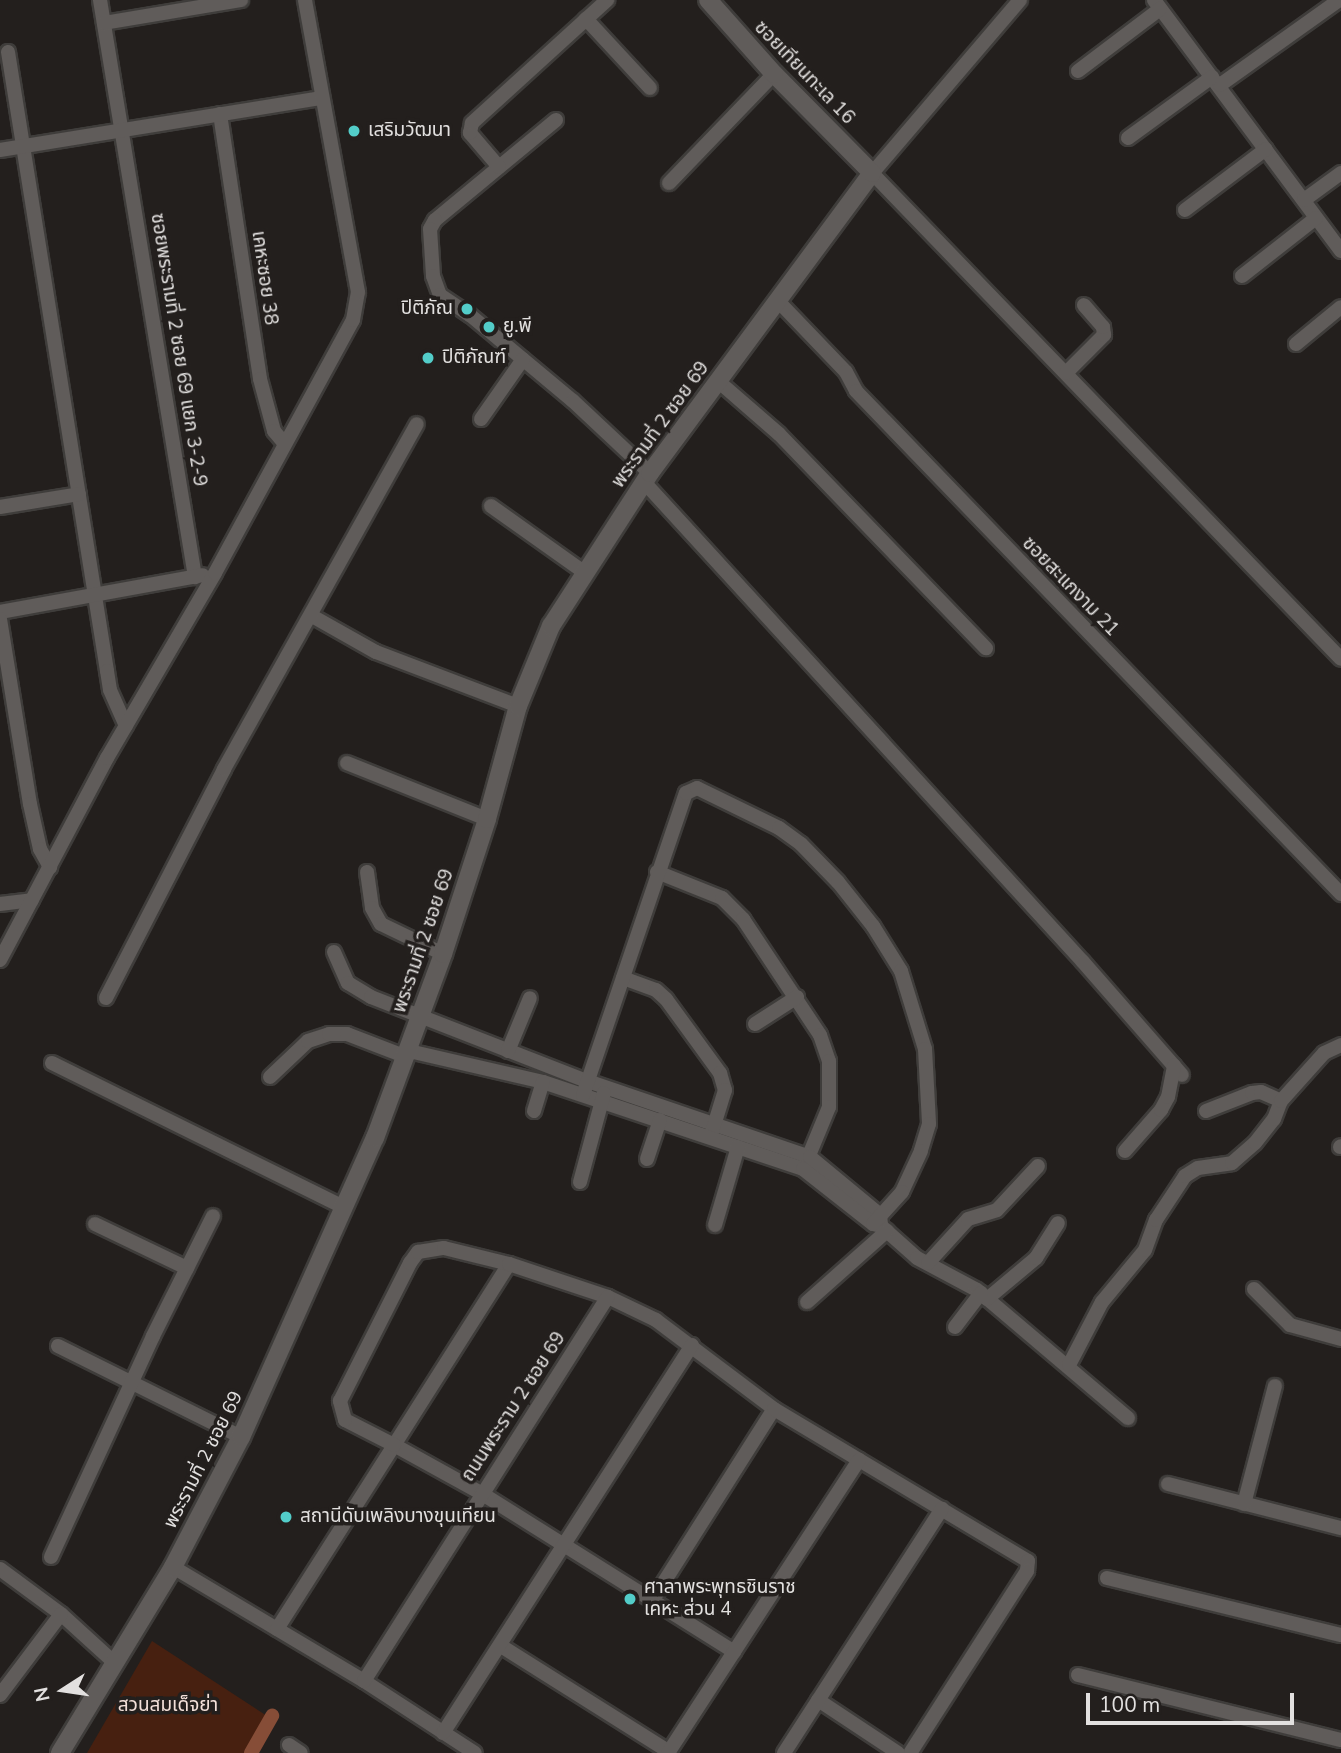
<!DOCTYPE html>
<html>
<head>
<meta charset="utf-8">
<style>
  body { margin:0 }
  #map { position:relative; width:1341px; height:1753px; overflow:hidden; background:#231f1d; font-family:"Nunito Sans","Noto Sans Thai",sans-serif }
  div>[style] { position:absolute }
  .green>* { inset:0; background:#472010 }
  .canal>* { height:14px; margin:-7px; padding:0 7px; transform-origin:7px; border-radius:7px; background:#864d37 }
  .roads { filter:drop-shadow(2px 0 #3f3d3b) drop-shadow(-2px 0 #3f3d3b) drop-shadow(0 2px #3f3d3b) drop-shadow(0 -2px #3f3d3b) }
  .minor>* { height:14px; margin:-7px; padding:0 7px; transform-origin:7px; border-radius:7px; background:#605c5a }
  .tertiary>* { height:18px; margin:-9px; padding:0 9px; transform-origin:9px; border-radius:9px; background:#605c5a }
  .dots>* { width:19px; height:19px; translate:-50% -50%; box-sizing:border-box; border:4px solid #231f1d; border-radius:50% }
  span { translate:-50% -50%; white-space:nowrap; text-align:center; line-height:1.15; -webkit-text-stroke:7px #231f1d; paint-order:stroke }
  .street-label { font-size:19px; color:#e2e0df }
  .poi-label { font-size:19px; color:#e2e0df }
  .left { translate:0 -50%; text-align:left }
  .right { translate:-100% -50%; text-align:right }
  .park-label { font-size:19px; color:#f3e0d9 }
  .north { position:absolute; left:28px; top:1655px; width:70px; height:70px; -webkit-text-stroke:5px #231f1d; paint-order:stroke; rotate:258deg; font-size:19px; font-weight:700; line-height:28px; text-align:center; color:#e2e0df }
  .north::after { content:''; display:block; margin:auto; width:24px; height:32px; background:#e2e0df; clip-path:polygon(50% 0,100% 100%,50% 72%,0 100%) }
  .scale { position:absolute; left:1086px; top:1693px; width:208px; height:32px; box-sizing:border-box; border:4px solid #e2e0df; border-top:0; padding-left:9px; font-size:21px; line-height:24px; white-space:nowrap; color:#e2e0df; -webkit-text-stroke:5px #231f1d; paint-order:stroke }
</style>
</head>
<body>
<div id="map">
  <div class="green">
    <div style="clip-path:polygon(152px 1641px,267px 1716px,245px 1753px,87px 1753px)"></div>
  </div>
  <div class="canal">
    <div style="left:251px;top:1753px;width:43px;rotate:-60.4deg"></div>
  </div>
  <div class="roads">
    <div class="minor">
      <div style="left:100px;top:0;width:585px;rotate:80.65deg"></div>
      <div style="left:1020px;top:0;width:228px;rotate:130.5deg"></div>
      <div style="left:872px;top:173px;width:675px;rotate:46.02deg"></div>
      <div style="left:1154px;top:0;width:313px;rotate:53.3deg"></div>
      <div style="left:586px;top:19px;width:94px;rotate:47.2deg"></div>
      <div style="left:104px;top:23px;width:139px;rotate:-9.5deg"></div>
      <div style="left:8px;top:52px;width:627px;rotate:80.91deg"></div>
      <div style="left:107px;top:671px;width:19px;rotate:81deg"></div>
      <div style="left:110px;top:690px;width:39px;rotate:66deg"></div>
      <div style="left:1078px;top:71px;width:103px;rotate:-37.1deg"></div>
      <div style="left:1220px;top:85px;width:146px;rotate:-35.5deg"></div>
      <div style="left:220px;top:114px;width:268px;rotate:81.4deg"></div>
      <div style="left:260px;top:379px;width:54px;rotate:74.9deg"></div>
      <div style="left:274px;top:431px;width:16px;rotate:50deg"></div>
      <div style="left:556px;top:120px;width:157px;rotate:140.4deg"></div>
      <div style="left:435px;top:220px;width:10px;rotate:119deg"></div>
      <div style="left:430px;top:229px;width:47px;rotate:86.3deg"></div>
      <div style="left:433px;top:276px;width:20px;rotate:70deg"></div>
      <div style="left:440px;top:295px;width:36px;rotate:34deg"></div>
      <div style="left:470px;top:315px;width:134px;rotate:39.9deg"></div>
      <div style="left:573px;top:401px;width:105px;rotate:43.1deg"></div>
      <div style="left:1128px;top:138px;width:104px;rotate:-36deg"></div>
      <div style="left:0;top:150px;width:326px;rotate:-9.2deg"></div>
      <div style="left:499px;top:167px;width:45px;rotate:-130.5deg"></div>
      <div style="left:470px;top:133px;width:10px;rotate:-79deg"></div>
      <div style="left:472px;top:123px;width:183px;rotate:-42.3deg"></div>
      <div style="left:669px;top:183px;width:151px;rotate:-46.1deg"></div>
      <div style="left:1304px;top:200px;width:46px;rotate:-36.1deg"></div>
      <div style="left:1185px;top:210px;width:101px;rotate:-37deg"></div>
      <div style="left:1242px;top:276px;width:94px;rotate:-38.1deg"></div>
      <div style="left:778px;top:301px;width:98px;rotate:46.2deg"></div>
      <div style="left:846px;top:372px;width:21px;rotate:62deg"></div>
      <div style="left:856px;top:391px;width:699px;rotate:46.04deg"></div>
      <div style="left:1296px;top:344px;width:58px;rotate:-39.4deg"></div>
      <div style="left:1066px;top:373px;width:54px;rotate:-45deg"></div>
      <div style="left:1104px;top:335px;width:8px;rotate:-97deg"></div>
      <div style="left:1103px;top:327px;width:29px;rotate:-131deg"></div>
      <div style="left:718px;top:381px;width:81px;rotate:41deg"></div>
      <div style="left:779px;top:434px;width:298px;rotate:46deg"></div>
      <div style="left:481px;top:419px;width:73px;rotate:-55deg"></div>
      <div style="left:644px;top:482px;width:650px;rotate:47.55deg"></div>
      <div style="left:1083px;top:962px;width:150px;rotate:48.8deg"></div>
      <div style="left:491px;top:506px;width:114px;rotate:35.4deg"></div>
      <div style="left:0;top:507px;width:80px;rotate:-9.3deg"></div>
      <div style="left:0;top:612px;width:206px;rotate:-10.3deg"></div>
      <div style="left:312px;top:616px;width:73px;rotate:29.4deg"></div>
      <div style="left:376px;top:652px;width:152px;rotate:20.8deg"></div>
      <div style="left:0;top:619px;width:187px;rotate:80.8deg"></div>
      <div style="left:30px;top:804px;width:46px;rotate:77.5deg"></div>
      <div style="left:40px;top:849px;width:21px;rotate:61deg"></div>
      <div style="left:347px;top:763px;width:151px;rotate:21.8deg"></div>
      <div style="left:367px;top:872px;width:36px;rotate:82deg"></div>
      <div style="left:372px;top:908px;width:18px;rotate:61deg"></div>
      <div style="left:381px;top:924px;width:69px;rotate:25.8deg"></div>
      <div style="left:657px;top:872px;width:70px;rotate:21.8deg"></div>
      <div style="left:722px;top:898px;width:30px;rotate:45deg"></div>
      <div style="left:743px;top:919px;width:139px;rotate:56.4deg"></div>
      <div style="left:820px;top:1035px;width:28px;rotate:71deg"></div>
      <div style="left:829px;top:1061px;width:46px;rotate:90deg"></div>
      <div style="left:829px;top:1107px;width:63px;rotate:112.5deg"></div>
      <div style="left:0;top:904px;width:32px;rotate:-7deg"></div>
      <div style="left:334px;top:952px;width:34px;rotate:66deg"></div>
      <div style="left:348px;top:983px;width:27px;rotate:31deg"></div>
      <div style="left:371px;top:997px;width:232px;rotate:21.3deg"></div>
      <div style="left:587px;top:1081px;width:236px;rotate:18.8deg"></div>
      <div style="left:810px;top:1157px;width:91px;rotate:39.6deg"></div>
      <div style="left:880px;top:1215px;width:9px;rotate:84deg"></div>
      <div style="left:0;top:960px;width:229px;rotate:-62.1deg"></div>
      <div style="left:107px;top:758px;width:214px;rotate:-59.7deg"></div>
      <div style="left:215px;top:573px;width:288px;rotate:-61.4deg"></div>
      <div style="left:353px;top:320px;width:28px;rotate:-80deg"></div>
      <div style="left:358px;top:292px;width:297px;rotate:-100.3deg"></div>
      <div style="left:623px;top:978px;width:35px;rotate:20deg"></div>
      <div style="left:656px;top:990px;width:13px;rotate:42deg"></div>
      <div style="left:666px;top:999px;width:92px;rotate:53.9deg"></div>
      <div style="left:720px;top:1073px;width:18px;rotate:74deg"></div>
      <div style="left:725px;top:1090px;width:44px;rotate:107.2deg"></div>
      <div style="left:106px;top:998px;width:258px;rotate:-62.7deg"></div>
      <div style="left:224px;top:769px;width:395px;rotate:-60.8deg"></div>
      <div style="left:755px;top:1024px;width:50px;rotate:-32.7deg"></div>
      <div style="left:409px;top:1051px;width:138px;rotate:13deg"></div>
      <div style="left:543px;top:1082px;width:274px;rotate:18.5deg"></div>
      <div style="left:803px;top:1169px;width:89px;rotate:38.2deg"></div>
      <div style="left:873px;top:1224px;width:8px;rotate:14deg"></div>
      <div style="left:881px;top:1226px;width:48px;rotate:41.6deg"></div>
      <div style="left:917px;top:1258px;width:68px;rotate:28.1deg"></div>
      <div style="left:977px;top:1290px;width:198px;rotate:40.3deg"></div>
      <div style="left:508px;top:1051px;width:57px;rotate:-67.5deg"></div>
      <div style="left:52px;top:1063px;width:327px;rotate:26.3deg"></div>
      <div style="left:270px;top:1077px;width:52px;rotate:-43.5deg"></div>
      <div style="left:308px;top:1041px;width:22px;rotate:-18deg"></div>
      <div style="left:329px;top:1034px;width:18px"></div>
      <div style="left:347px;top:1034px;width:64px;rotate:21deg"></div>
      <div style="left:583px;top:1095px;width:319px;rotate:-71.2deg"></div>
      <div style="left:686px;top:793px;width:12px;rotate:-24deg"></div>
      <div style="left:697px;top:788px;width:91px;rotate:26deg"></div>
      <div style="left:779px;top:828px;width:27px;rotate:36deg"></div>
      <div style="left:801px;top:844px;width:53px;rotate:45.8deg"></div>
      <div style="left:838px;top:882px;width:56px;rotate:51.5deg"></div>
      <div style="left:873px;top:926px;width:53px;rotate:58.1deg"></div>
      <div style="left:901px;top:971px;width:82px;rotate:72.9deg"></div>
      <div style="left:925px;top:1049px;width:75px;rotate:86.9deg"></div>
      <div style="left:929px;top:1124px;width:28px;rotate:107deg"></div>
      <div style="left:921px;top:1151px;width:45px;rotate:114.9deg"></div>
      <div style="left:902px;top:1192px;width:43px;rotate:132.2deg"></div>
      <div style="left:534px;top:1111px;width:30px;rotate:-73deg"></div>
      <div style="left:1206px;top:1111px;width:49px;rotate:-21.4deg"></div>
      <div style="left:1252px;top:1093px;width:9px;rotate:-6deg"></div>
      <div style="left:1261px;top:1092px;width:22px;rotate:24deg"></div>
      <div style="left:1340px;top:1147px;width:1px;rotate:-45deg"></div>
      <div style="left:1125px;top:1151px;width:55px;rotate:-48.7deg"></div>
      <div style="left:1161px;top:1110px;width:15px;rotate:-62deg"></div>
      <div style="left:1168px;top:1097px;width:32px;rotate:-79deg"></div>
      <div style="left:647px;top:1159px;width:41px;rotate:-71.6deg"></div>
      <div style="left:580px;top:1182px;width:92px;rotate:-74.9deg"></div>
      <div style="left:95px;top:1224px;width:102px;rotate:25.6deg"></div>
      <div style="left:715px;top:1225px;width:81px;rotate:-73.6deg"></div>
      <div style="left:928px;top:1263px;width:59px;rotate:-47.7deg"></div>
      <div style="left:968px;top:1219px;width:30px;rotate:-17deg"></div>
      <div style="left:997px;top:1210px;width:60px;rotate:-47deg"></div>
      <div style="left:509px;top:1264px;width:214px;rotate:122.4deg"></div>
      <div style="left:394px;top:1445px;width:99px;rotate:28.9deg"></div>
      <div style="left:481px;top:1493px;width:299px;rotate:32.1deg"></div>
      <div style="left:1254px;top:1289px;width:51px;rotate:45deg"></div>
      <div style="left:1290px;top:1325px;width:53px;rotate:15.4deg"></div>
      <div style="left:987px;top:1299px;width:64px;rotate:-39.9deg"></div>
      <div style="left:1036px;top:1258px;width:41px;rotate:-57.8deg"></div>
      <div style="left:807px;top:1302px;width:107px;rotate:-41.6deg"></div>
      <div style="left:955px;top:1327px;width:43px;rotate:-52.6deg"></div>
      <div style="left:58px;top:1346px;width:204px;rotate:26.4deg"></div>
      <div style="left:1069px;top:1365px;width:71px;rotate:-62.4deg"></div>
      <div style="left:1102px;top:1302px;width:67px;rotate:-50.4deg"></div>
      <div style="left:1145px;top:1250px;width:32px;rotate:-70deg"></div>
      <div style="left:1156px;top:1220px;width:53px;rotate:-56.6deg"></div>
      <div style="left:1185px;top:1176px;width:15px;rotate:-32deg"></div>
      <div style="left:1198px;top:1168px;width:34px;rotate:-8deg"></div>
      <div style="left:1232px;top:1163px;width:30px;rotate:-41deg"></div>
      <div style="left:1255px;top:1143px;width:31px;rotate:-52deg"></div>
      <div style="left:1274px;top:1119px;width:19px;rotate:-69deg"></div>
      <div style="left:1281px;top:1101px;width:64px;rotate:-48.1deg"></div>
      <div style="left:1324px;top:1053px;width:19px;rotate:-25deg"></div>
      <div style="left:1168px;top:1484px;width:179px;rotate:14.3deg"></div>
      <div style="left:1244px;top:1504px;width:122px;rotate:-75.3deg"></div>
      <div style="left:51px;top:1557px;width:243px;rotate:-65.2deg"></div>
      <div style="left:153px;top:1336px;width:134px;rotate:-63.4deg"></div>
      <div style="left:173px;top:1567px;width:222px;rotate:30.8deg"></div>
      <div style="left:364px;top:1681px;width:132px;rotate:33deg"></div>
      <div style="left:0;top:1569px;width:76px;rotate:36.4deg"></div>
      <div style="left:61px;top:1614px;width:74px;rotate:42.3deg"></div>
      <div style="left:1107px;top:1578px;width:241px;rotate:13.7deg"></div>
      <div style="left:652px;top:1601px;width:227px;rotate:-57.6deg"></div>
      <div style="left:277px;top:1629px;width:218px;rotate:-57.5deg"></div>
      <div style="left:394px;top:1445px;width:55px;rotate:-153deg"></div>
      <div style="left:345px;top:1420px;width:20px;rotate:-105deg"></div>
      <div style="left:340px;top:1401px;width:155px;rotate:-63.1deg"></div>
      <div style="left:410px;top:1263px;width:14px;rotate:-54deg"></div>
      <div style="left:418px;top:1252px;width:26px;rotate:-9deg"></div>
      <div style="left:444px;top:1248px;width:67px;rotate:13.8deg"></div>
      <div style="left:509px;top:1264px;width:104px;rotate:18.4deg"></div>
      <div style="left:608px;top:1297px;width:53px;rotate:25.6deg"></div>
      <div style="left:656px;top:1320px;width:148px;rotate:37deg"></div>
      <div style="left:774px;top:1409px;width:296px;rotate:30.9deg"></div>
      <div style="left:1028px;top:1561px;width:10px;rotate:96deg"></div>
      <div style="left:1027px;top:1571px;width:216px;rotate:122.7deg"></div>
      <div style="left:501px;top:1646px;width:199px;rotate:32.2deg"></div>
      <div style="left:1078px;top:1675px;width:271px;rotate:13.9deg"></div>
      <div style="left:364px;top:1681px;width:455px;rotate:-57.6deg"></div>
      <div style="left:0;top:1695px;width:101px;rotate:-53deg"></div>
      <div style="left:818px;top:1700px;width:96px;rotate:33.5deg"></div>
      <div style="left:443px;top:1733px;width:461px;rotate:-57.3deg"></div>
      <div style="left:289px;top:1745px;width:14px;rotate:34deg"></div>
      <div style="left:668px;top:1753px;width:350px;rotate:-56.9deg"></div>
      <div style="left:784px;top:1753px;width:291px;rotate:-57.1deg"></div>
    </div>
    <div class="tertiary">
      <div style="left:60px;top:1753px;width:218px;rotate:-58.7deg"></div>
      <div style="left:173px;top:1567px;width:147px;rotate:-62.4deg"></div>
      <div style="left:241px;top:1437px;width:328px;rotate:-65.9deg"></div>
      <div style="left:375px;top:1138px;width:196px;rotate:-69.7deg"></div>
      <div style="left:443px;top:954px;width:142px;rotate:-71.9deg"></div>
      <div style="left:487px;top:819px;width:117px;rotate:-74.7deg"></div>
      <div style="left:518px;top:706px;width:87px;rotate:-67.6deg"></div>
      <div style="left:551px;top:626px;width:182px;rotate:-57.1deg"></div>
      <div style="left:650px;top:473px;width:373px;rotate:-53.5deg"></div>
      <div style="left:872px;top:173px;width:139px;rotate:-134.7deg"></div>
      <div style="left:774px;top:74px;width:99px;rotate:-131.7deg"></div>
    </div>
  </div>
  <div class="dots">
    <div style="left:354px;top:131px;background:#53cdc9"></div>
    <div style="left:467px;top:309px;background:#53cdc9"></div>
    <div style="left:489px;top:327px;background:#53cdc9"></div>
    <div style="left:428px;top:358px;background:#53cdc9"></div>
    <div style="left:286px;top:1517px;background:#53cdc9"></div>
    <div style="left:630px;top:1599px;background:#53cdc9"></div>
  </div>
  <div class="street-label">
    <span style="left:804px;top:73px;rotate:46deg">ซอยเทียนทะเล 16</span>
    <span style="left:264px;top:278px;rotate:82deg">เคหะซอย 38</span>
    <span style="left:178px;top:350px;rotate:81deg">ซอยพระรามที่ 2 ซอย 69 แยก 3-2-9</span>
    <span style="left:661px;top:425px;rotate:-54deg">พระรามที่ 2 ซอย 69</span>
    <span style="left:1070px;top:587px;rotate:46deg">ซอยสะแกงาม 21</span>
    <span style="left:424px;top:941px;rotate:-71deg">พระรามที่ 2 ซอย 69</span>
    <span style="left:514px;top:1407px;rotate:-57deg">ถนนพระราม 2 ซอย 69</span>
    <span style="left:204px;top:1460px;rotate:-63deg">พระรามที่ 2 ซอย 69</span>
  </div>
  <div class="poi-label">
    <span class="left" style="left:368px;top:131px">เสริมวัฒนา</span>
    <span class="right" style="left:453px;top:309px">ปิติภัณ</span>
    <span class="left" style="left:503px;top:327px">ยู.พี</span>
    <span class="left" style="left:442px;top:358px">ปิติภัณฑ์</span>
    <span class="left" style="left:300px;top:1517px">สถานีดับเพลิงบางขุนเทียน</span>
    <span class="left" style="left:644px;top:1599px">ศาลาพระพุทธชินราช<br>เคหะ ส่วน 4</span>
  </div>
  <div class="park-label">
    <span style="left:168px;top:1706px">สวนสมเด็จย่า</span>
  </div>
  <div class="north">N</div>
  <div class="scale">100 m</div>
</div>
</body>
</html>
